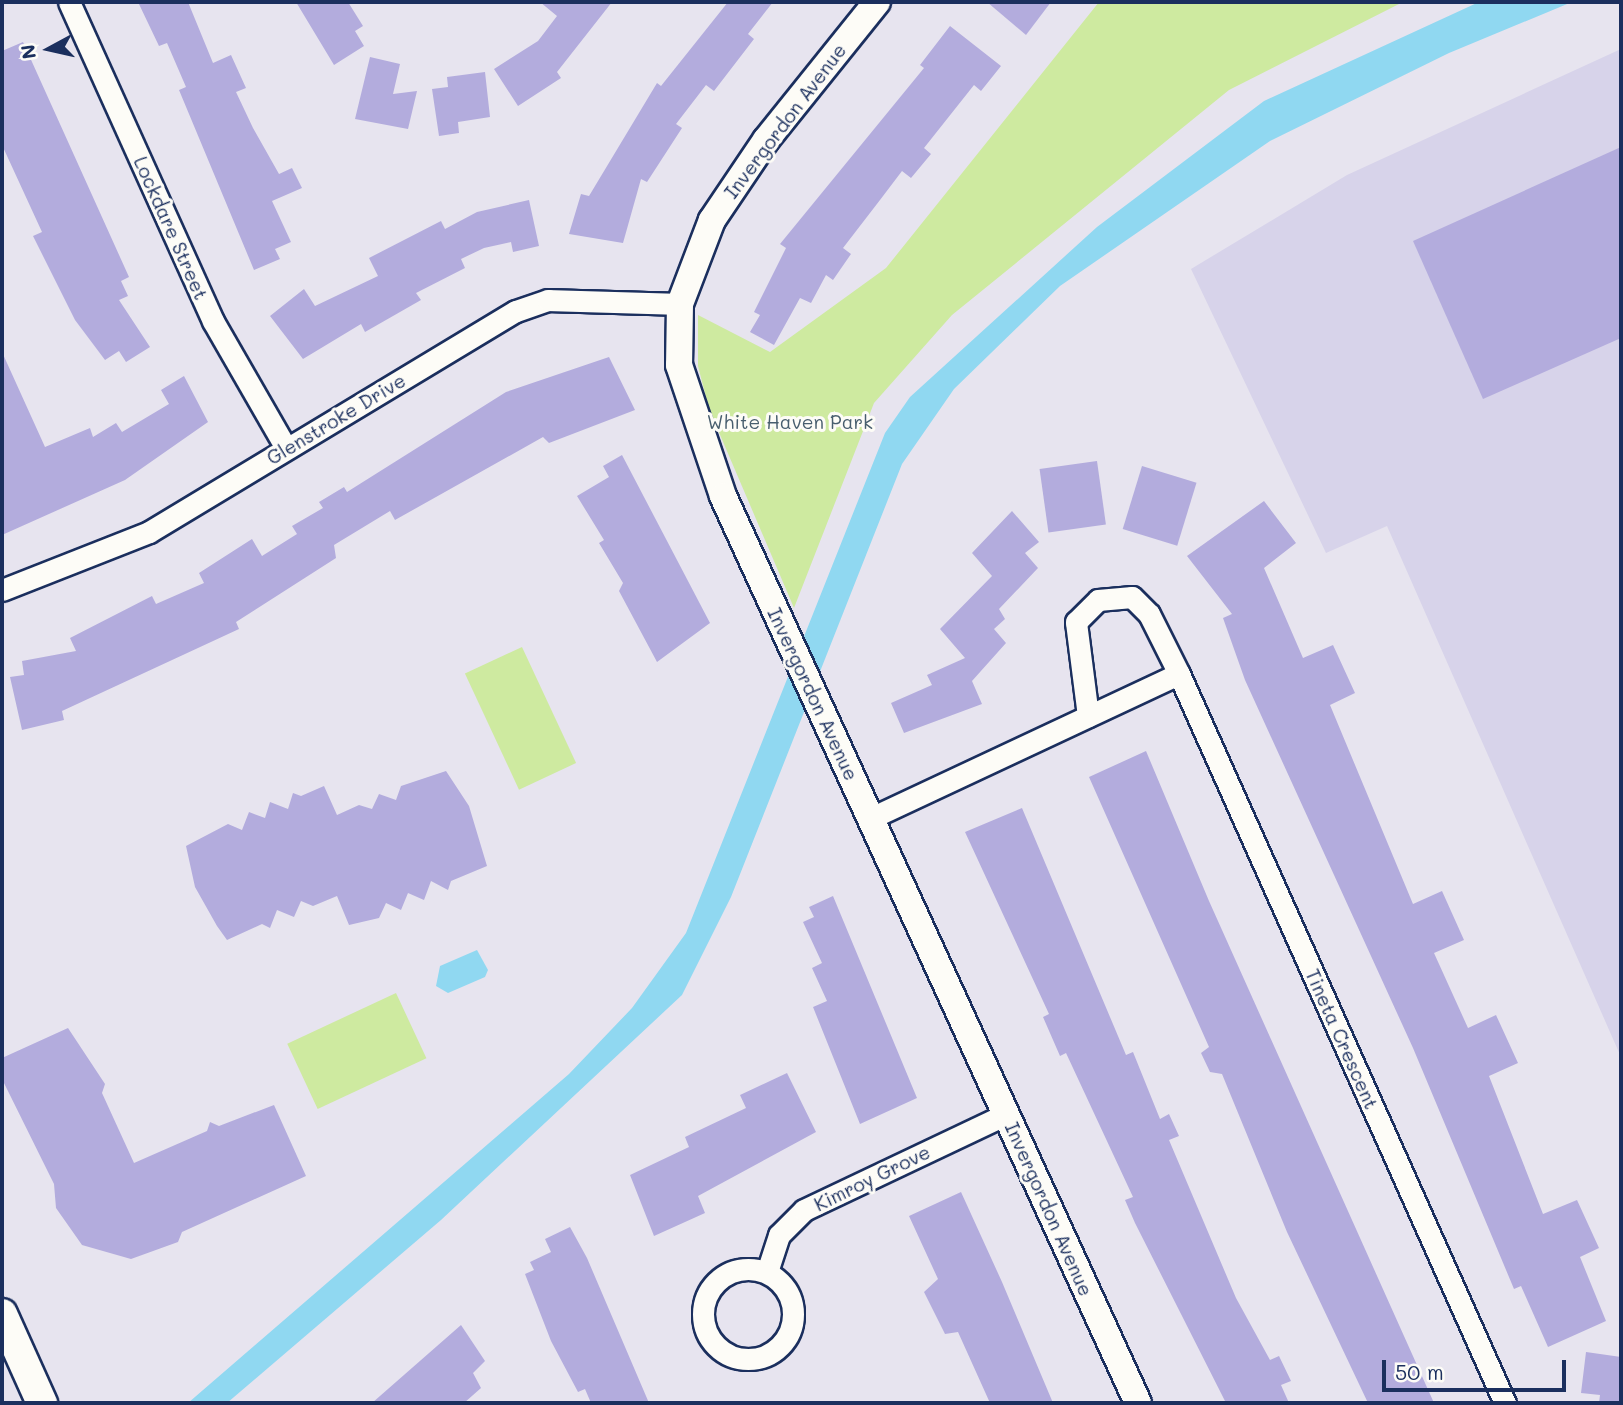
<!DOCTYPE html>
<html>
<head>
<meta charset="utf-8">
<style>
  body { margin:0 }
  #map { position:relative; width:1623px; height:1405px; overflow:hidden; background:#e7e4ef; font-family:Mali,sans-serif }
  div>[style] { position:absolute }
  .built>* { inset:0; background:#d7d3ea }
  .green>* { inset:0; background:#ceeaa0; transform-origin:0 0 }
  .water>* { inset:0; background:#90d8f1 }
  .building>* { inset:0; background:#b3acdd; transform-origin:0 0 }
  .roads { filter:drop-shadow(2px 0 #1b2f5e) drop-shadow(-2px 0 #1b2f5e) drop-shadow(0 2px #1b2f5e) drop-shadow(0 -2px #1b2f5e) }
  .minor>* { height:21px; margin:-10.5px; padding:0 10.5px; transform-origin:10.5px; border-radius:10.5px; background:#fdfcf7 }
  .minor>.ring { margin:-10.5px; padding:0; box-sizing:content-box; background:none; border:21px solid #fdfcf7; border-radius:50% }
  .tertiary>* { height:26px; margin:-13px; padding:0 13px; transform-origin:13px; border-radius:13px; background:#fdfcf7 }
  .secondary>* { height:30px; margin:-15px; padding:0 15px; transform-origin:15px; border-radius:15px; background:#fdfcf7 }
  span { translate:-50% -50%; white-space:nowrap; text-align:center; line-height:1.15; -webkit-text-stroke:6px #fdfcf7; paint-order:stroke }
  .street-label { font-size:19px; color:#1b2f5e }
  .park-label { font-size:19px; color:#485e6e }
  .frame { position:absolute; inset:0; border:4px solid #1b2f5e; pointer-events:none }
  .north { position:absolute; left:14px; top:14px; width:70px; height:70px; -webkit-text-stroke:5px #fdfcf7; paint-order:stroke; rotate:262deg; font-size:19px; font-weight:700; line-height:28px; text-align:center; color:#1b2f5e }
  .north::after { content:''; display:block; margin:auto; width:24px; height:32px; background:#1b2f5e; clip-path:polygon(50% 0,100% 100%,50% 72%,0 100%) }
  .scale { position:absolute; left:1382px; top:1360px; width:184px; height:32px; box-sizing:border-box; border:4px solid #1b2f5e; border-top:0; padding-left:9px; font-size:21px; line-height:24px; white-space:nowrap; color:#1b2f5e; -webkit-text-stroke:5px #fdfcf7; paint-order:stroke }
</style>
</head>
<body>
<div id="map">
  <div class="built">
    <div style="clip-path:polygon(1621px 49px,1621px 1057px,1387px 526px,1326px 553px,1191px 269px,1347px 175px)"></div>
  </div>
  <div class="green">
    <div style="clip-path:polygon(1099px 2px,1403px 2px,1229px 90px,952px 315px,874px 403px,794px 608px,709px 409px,698px 366px,698px 315px,770px 352px,886px 268px)"></div>
    <div style="left:522px;top:647px;width:128px;height:63px;rotate:65deg"></div>
    <div style="left:396px;top:993px;width:72px;height:120px;rotate:65deg"></div>
  </div>
  <div class="water">
    <div style="clip-path:polygon(1479px 2px,1572px 2px,1449px 53px,1270px 141px,1060px 286px,954px 389px,902px 464px,731px 897px,682px 995px,441px 1220px,227px 1403px,188px 1403px,569px 1074px,632px 1008px,686px 933px,885px 433px,910px 397px,1097px 227px,1264px 101px)"></div>
    <div style="clip-path:polygon(477px 950px,488px 970px,485px 977px,448px 993px,436px 986px,440px 966px)"></div>
  </div>
  <div class="building">
    <div style="clip-path:polygon(138px 2px,188px 2px,213px 63px,231px 55px,246px 88px,236px 92px,253px 128px,279px 174px,292px 168px,302px 188px,272px 201px,291px 242px,275px 249px,280px 259px,254px 270px,179px 90px,186px 87px,167px 43px,159px 46px)"></div>
    <div style="clip-path:polygon(296px 2px,348px 2px,363px 26px,355px 31px,364px 46px,334px 65px)"></div>
    <div style="clip-path:polygon(540px 2px,612px 2px,557px 72px,561px 78px,518px 106px,494px 69px,538px 41px,557px 16px)"></div>
    <div style="clip-path:polygon(728px 2px,773px 2px,748px 34px,754px 39px,714px 91px,706px 85px,676px 124px,682px 128px,647px 182px,641px 179px,623px 243px,569px 234px,581px 194px,589px 196px,657px 83px,661px 86px)"></div>
    <div style="clip-path:polygon(987px 2px,1051px 2px,1026px 35px)"></div>
    <div style="clip-path:polygon(950px 26px,1001px 66px,981px 91px,974px 85px,924px 148px,931px 154px,911px 178px,902px 171px,880px 200px,843px 248px,851px 254px,833px 280px,826px 275px,811px 303px,800px 298px,774px 345px,750px 332px,760px 315px,754px 312px,786px 248px,780px 244px,924px 68px,920px 65px)"></div>
    <div style="clip-path:polygon(23px 42px,129px 277px,121px 281px,128px 296px,119px 300px,150px 347px,126px 362px,119px 351px,105px 360px,75px 320px,33px 236px,42px 232px,2px 145px,2px 51px)"></div>
    <div style="clip-path:polygon(370px 57px,400px 64px,393px 94px,417px 91px,408px 129px,355px 119px)"></div>
    <div style="clip-path:polygon(485px 72px,490px 117px,458px 122px,459px 133px,439px 136px,432px 89px,448px 87px,447px 77px)"></div>
    <div style="clip-path:polygon(1621px 147px,1621px 338px,1483px 399px,1413px 241px)"></div>
    <div style="clip-path:polygon(529px 200px,539px 246px,513px 252px,511px 242px,484px 248px,461px 259px,465px 268px,416px 293px,421px 300px,365px 332px,361px 324px,303px 359px,270px 316px,304px 289px,315px 306px,378px 276px,369px 258px,441px 221px,445px 229px,477px 212px)"></div>
    <div style="clip-path:polygon(2px 352px,45px 447px,90px 428px,93px 437px,116px 423px,122px 432px,169px 404px,161px 390px,184px 376px,208px 422px,125px 480px,2px 535px)"></div>
    <div style="clip-path:polygon(609px 357px,635px 410px,549px 443px,543px 437px,395px 520px,390px 511px,334px 545px,336px 558px,236px 622px,239px 629px,62px 711px,64px 720px,22px 730px,10px 677px,24px 675px,22px 661px,76px 651px,70px 638px,152px 596px,156px 604px,204px 583px,199px 573px,252px 539px,262px 556px,297px 534px,292px 526px,323px 508px,319px 502px,344px 487px,347px 492px,506px 392px)"></div>
    <div style="clip-path:polygon(622px 455px,710px 623px,657px 662px,619px 591px,623px 583px,599px 543px,604px 540px,577px 496px,609px 477px,603px 466px)"></div>
    <div style="left:1097px;top:461px;width:64px;height:58px;rotate:82deg"></div>
    <div style="left:1142px;top:466px;width:57px;height:66px;rotate:17deg"></div>
    <div style="clip-path:polygon(1264px 501px,1296px 543px,1264px 568px,1303px 658px,1333px 645px,1355px 693px,1330px 705px,1413px 904px,1442px 891px,1464px 940px,1434px 953px,1468px 1028px,1496px 1015px,1518px 1063px,1489px 1076px,1543px 1214px,1577px 1200px,1599px 1248px,1580px 1257px,1606px 1321px,1548px 1347px,1521px 1286px,1514px 1289px,1413px 1048px,1245px 680px,1223px 618px,1232px 614px,1187px 556px)"></div>
    <div style="clip-path:polygon(1012px 511px,1039px 542px,1025px 553px,1038px 568px,999px 609px,1005px 619px,994px 629px,1006px 643px,972px 681px,982px 704px,904px 733px,891px 703px,932px 685px,927px 675px,965px 658px,940px 629px,992px 576px,972px 553px)"></div>
    <div style="clip-path:polygon(1146px 751px,1209px 901px,1434px 1403px,1368px 1403px,1287px 1232px,1222px 1074px,1210px 1072px,1201px 1053px,1209px 1047px,1089px 777px)"></div>
    <div style="clip-path:polygon(446px 771px,469px 806px,487px 866px,451px 881px,448px 890px,431px 881px,424px 900px,408px 893px,401px 910px,386px 903px,379px 918px,349px 925px,337px 896px,313px 906px,301px 901px,294px 917px,277px 910px,270px 928px,262px 924px,227px 940px,217px 926px,195px 887px,186px 846px,228px 824px,242px 830px,249px 812px,265px 818px,270px 802px,288px 809px,293px 793px,301px 796px,324px 786px,337px 815px,359px 805px,372px 809px,379px 794px,396px 800px,401px 786px)"></div>
    <div style="clip-path:polygon(1022px 808px,1126px 1055px,1133px 1052px,1160px 1119px,1169px 1114px,1179px 1136px,1169px 1140px,1236px 1298px,1270px 1360px,1279px 1356px,1291px 1381px,1281px 1385px,1289px 1403px,1226px 1403px,1135px 1223px,1125px 1200px,1133px 1197px,1066px 1053px,1060px 1056px,1043px 1017px,1049px 1014px,965px 832px)"></div>
    <div style="clip-path:polygon(833px 896px,917px 1098px,860px 1124px,813px 1007px,827px 1001px,812px 968px,822px 963px,803px 922px,814px 917px,809px 907px)"></div>
    <div style="clip-path:polygon(68px 1028px,105px 1084px,102px 1093px,134px 1163px,207px 1131px,210px 1122px,219px 1126px,274px 1105px,306px 1176px,182px 1232px,178px 1242px,131px 1259px,82px 1245px,56px 1208px,54px 1184px,2px 1079px,2px 1058px)"></div>
    <div style="clip-path:polygon(787px 1073px,816px 1132px,698px 1196px,705px 1213px,654px 1236px,630px 1175px,689px 1147px,685px 1137px,746px 1108px,740px 1095px)"></div>
    <div style="clip-path:polygon(961px 1192px,1002px 1282px,1053px 1403px,990px 1403px,958px 1332px,945px 1334px,924px 1292px,938px 1279px,909px 1216px)"></div>
    <div style="clip-path:polygon(570px 1227px,587px 1258px,649px 1403px,591px 1403px,585px 1389px,578px 1392px,551px 1341px,525px 1274px,534px 1270px,530px 1262px,551px 1252px,545px 1239px)"></div>
    <div style="clip-path:polygon(461px 1325px,485px 1361px,473px 1373px,481px 1388px,464px 1403px,372px 1403px)"></div>
    <div style="clip-path:polygon(1586px 1352px,1621px 1357px,1621px 1403px,1599px 1403px,1600px 1395px,1581px 1393px)"></div>
  </div>
  <div class="roads">
    <div class="minor">
      <div style="left:69px;top:2px;width:350px;rotate:65.7deg"></div>
      <div style="left:213px;top:321px;width:146px;rotate:60.1deg"></div>
      <div style="left:2px;top:590px;width:158px;rotate:-21.5deg"></div>
      <div style="left:149px;top:532px;width:428px;rotate:-31.1deg"></div>
      <div style="left:516px;top:311px;width:34px;rotate:-19deg"></div>
      <div style="left:548px;top:300px;width:132px;rotate:1.7deg"></div>
      <div style="left:1088px;top:716px;width:95px;rotate:-97.3deg"></div>
      <div style="left:1076px;top:622px;width:31px;rotate:-45deg"></div>
      <div style="left:1098px;top:600px;width:34px;rotate:-5deg"></div>
      <div style="left:1132px;top:597px;width:24px;rotate:45deg"></div>
      <div style="left:1149px;top:614px;width:67px;rotate:63.4deg"></div>
      <div style="left:871px;top:818px;width:340px;rotate:-25.1deg"></div>
      <div style="left:1179px;top:674px;width:799px;rotate:65.91deg"></div>
      <div class="ring" style="left:703px;top:1269px;width:69px;height:69px"></div>
      <div style="left:767px;top:1272px;width:39px;rotate:-72deg"></div>
      <div style="left:779px;top:1235px;width:35px;rotate:-45deg"></div>
      <div style="left:804px;top:1210px;width:224px;rotate:-25.4deg"></div>
    </div>
    <div class="tertiary">
      <div style="left:877px;top:2px;width:177px;rotate:128.8deg"></div>
      <div style="left:766px;top:140px;width:97px;rotate:124deg"></div>
      <div style="left:712px;top:220px;width:90px;rotate:110.9deg"></div>
      <div style="left:680px;top:304px;width:61px;rotate:90.9deg"></div>
      <div style="left:679px;top:365px;width:138px;rotate:71.4deg"></div>
      <div style="left:723px;top:496px;width:997px;rotate:65.41deg"></div>
    </div>
    <div class="secondary">
      <div style="left:2px;top:1314px;width:98px;rotate:65.8deg"></div>
    </div>
  </div>
  <div class="street-label">
    <span style="left:785px;top:121px;rotate:-53deg">Invergordon Avenue</span>
    <span style="left:171px;top:228px;rotate:66deg">Lockdare Street</span>
    <span style="left:336px;top:419px;rotate:-31deg">Glenstroke Drive</span>
    <span style="left:813px;top:694px;rotate:65deg">Invergordon Avenue</span>
    <span style="left:1342px;top:1039px;rotate:66deg">Tineta Crescent</span>
    <span style="left:872px;top:1178px;rotate:-26deg">Kimroy Grove</span>
    <span style="left:1049px;top:1209px;rotate:66deg">Invergordon Avenue</span>
  </div>
  <div class="park-label">
    <span style="left:790px;top:422px">White Haven Park</span>
  </div>
  <div class="frame"></div>
  <div class="north">N</div>
  <div class="scale">50 m</div>
</div>
</body>
</html>
